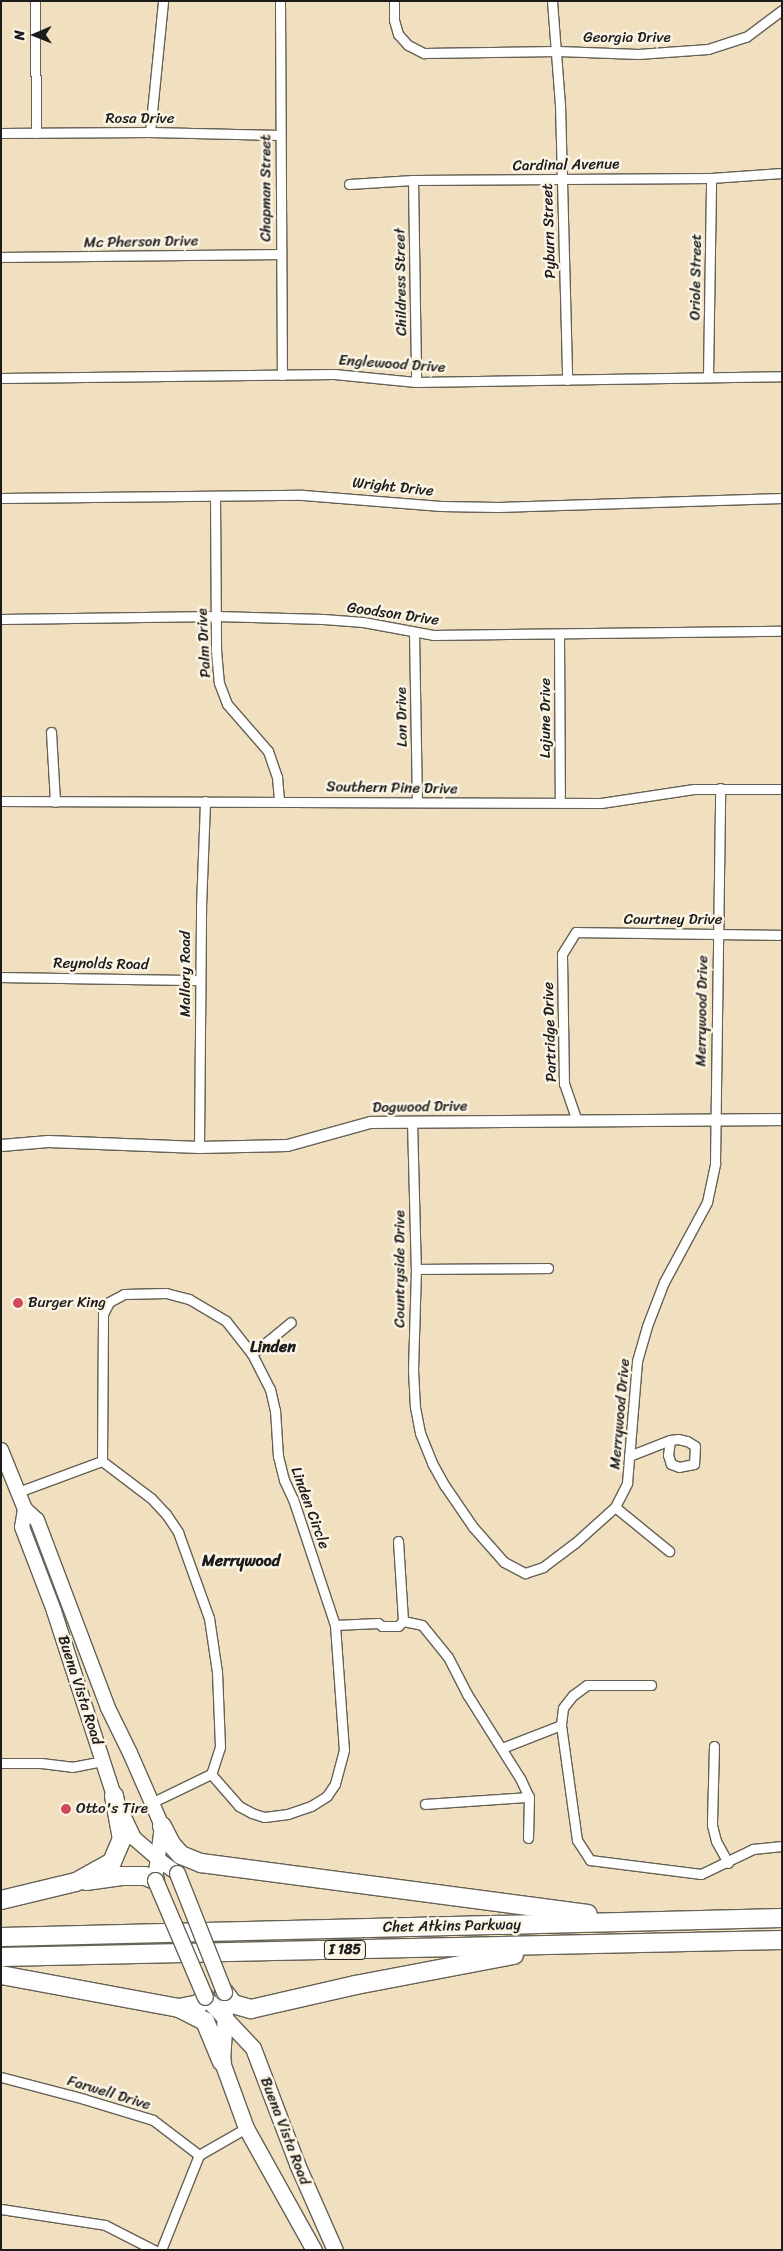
<!DOCTYPE html>
<html>
<head>
<meta charset="utf-8">
<style>
  body { margin:0 }
  #map { position:relative; width:783px; height:2251px; overflow:hidden; background:#f0e0bf; font-family:Sriracha,sans-serif }
  div>[style] { position:absolute }
  .roads { filter:drop-shadow(1px 0 #666155) drop-shadow(-1px 0 #666155) drop-shadow(0 1px #666155) drop-shadow(0 -1px #666155) }
  .minor>* { height:9px; margin:-4.5px; padding:0 4.5px; transform-origin:4.5px; border-radius:4.5px; background:#fff }
  .tertiary>* { height:11px; margin:-5.5px; padding:0 5.5px; transform-origin:5.5px; border-radius:5.5px; background:#fff }
  .secondary>* { height:14px; margin:-7px; padding:0 7px; transform-origin:7px; border-radius:7px; background:#fff }
  .primary>* { height:15px; margin:-7.5px; padding:0 7.5px; transform-origin:7.5px; border-radius:7.5px; background:#fff }
  .motorway>* { height:18px; margin:-9px; padding:0 9px; transform-origin:9px; border-radius:9px; background:#fff }
  .bridges { filter:drop-shadow(1px 0 #666155) drop-shadow(-1px 0 #666155) drop-shadow(0 1px #666155) drop-shadow(0 -1px #666155) }
  .primary-bridge>* { height:15px; margin:-7.5px; padding:0 7.5px; transform-origin:7.5px; border-radius:7.5px; background:#fff }
  .dots>* { width:14px; height:14px; translate:-50% -50%; box-sizing:border-box; border:2px solid #fcf5e5; border-radius:50% }
  span { translate:-50% -50%; white-space:nowrap; text-align:center; line-height:1.15; -webkit-text-stroke:5px #fcf5e5; paint-order:stroke }
  .shield-label span { padding:1px 4px; background:#fcf5e5; border:1px solid; border-radius:4px; -webkit-text-stroke-width:0 }
  .shield-label { font-size:14px; color:#1c1c1c; font-weight:700 }
  .street-label { font-size:15px; color:#1c1c1c }
  .poi-label { font-size:15px; color:#1c1c1c }
  .left { translate:0 -50%; text-align:left }
  .neighbourhood-label { font-size:16px; color:#1c1c1c; font-weight:700 }
  .frame { position:absolute; inset:0; border:2px solid #1c1c1c; pointer-events:none }
  .north { position:absolute; left:10px; top:10px; width:50px; height:50px; -webkit-text-stroke:4px #fcf5e5; paint-order:stroke; rotate:269deg; font-size:14px; font-weight:700; line-height:20px; text-align:center; color:#1c1c1c }
  .north::after { content:''; display:block; margin:auto; width:18px; height:22px; background:#1c1c1c; clip-path:polygon(50% 0,100% 100%,50% 72%,0 100%) }
</style>
</head>
<body>
<div id="map">
  <div class="roads">
    <div class="minor">
      <div style="left:35px;top:1px;width:132px;rotate:89.6deg"></div>
      <div style="left:280px;top:1px;width:374px;rotate:89.7deg"></div>
      <div style="left:394px;top:1px;width:19px;rotate:90deg"></div>
      <div style="left:394px;top:20px;width:15px;rotate:74deg"></div>
      <div style="left:398px;top:34px;width:15px;rotate:48deg"></div>
      <div style="left:408px;top:45px;width:18px;rotate:27deg"></div>
      <div style="left:424px;top:53px;width:134px;rotate:-0.9deg"></div>
      <div style="left:558px;top:51px;width:80px;rotate:2.1deg"></div>
      <div style="left:638px;top:54px;width:70px;rotate:-4.1deg"></div>
      <div style="left:708px;top:49px;width:40px;rotate:-18deg"></div>
      <div style="left:746px;top:37px;width:45px;rotate:-36.9deg"></div>
      <div style="left:552px;top:1px;width:103px;rotate:85.6deg"></div>
      <div style="left:560px;top:104px;width:276px;rotate:88.5deg"></div>
      <div style="left:150px;top:132px;width:132px;rotate:-84.3deg"></div>
      <div style="left:1px;top:133px;width:149px;rotate:-0.4deg"></div>
      <div style="left:150px;top:132px;width:129px;rotate:1.3deg"></div>
      <div style="left:413px;top:180px;width:202px;rotate:89.1deg"></div>
      <div style="left:349px;top:184px;width:64px;rotate:-3.6deg"></div>
      <div style="left:413px;top:180px;width:298px;rotate:-0.4deg"></div>
      <div style="left:711px;top:178px;width:71px;rotate:-4deg"></div>
      <div style="left:1px;top:257px;width:279px;rotate:-0.6deg"></div>
      <div style="left:708px;top:377px;width:199px;rotate:-89.1deg"></div>
      <div style="left:1px;top:378px;width:333px;rotate:-0.7deg"></div>
      <div style="left:334px;top:374px;width:82px;rotate:5.6deg"></div>
      <div style="left:416px;top:382px;width:366px;rotate:-0.9deg"></div>
      <div style="left:215px;top:496px;width:154px;rotate:89.6deg"></div>
      <div style="left:216px;top:650px;width:33px;rotate:85deg"></div>
      <div style="left:219px;top:683px;width:22px;rotate:69deg"></div>
      <div style="left:227px;top:704px;width:62px;rotate:48.9deg"></div>
      <div style="left:268px;top:751px;width:28px;rotate:71deg"></div>
      <div style="left:277px;top:777px;width:24px;rotate:85deg"></div>
      <div style="left:1px;top:498px;width:302px;rotate:-0.6deg"></div>
      <div style="left:303px;top:495px;width:138px;rotate:4.6deg"></div>
      <div style="left:441px;top:506px;width:57px;rotate:1deg"></div>
      <div style="left:498px;top:507px;width:284px;rotate:-1.8deg"></div>
      <div style="left:1px;top:619px;width:215px;rotate:-0.8deg"></div>
      <div style="left:216px;top:616px;width:107px;rotate:1.6deg"></div>
      <div style="left:323px;top:619px;width:40px;rotate:4.3deg"></div>
      <div style="left:363px;top:622px;width:71px;rotate:10.5deg"></div>
      <div style="left:433px;top:635px;width:349px;rotate:-0.7deg"></div>
      <div style="left:414px;top:632px;width:169px;rotate:89deg"></div>
      <div style="left:559px;top:634px;width:168px;rotate:89.7deg"></div>
      <div style="left:51px;top:732px;width:70px;rotate:86.7deg"></div>
      <div style="left:1px;top:801px;width:600px;rotate:0.19deg"></div>
      <div style="left:601px;top:803px;width:94px;rotate:-8.6deg"></div>
      <div style="left:694px;top:789px;width:88px"></div>
      <div style="left:1px;top:977px;width:199px;rotate:0.9deg"></div>
      <div style="left:412px;top:1121px;width:148px;rotate:88.5deg"></div>
      <div style="left:416px;top:1269px;width:101px;rotate:91.7deg"></div>
      <div style="left:413px;top:1370px;width:37px;rotate:87deg"></div>
      <div style="left:415px;top:1407px;width:26px;rotate:79deg"></div>
      <div style="left:420px;top:1433px;width:32px;rotate:68deg"></div>
      <div style="left:432px;top:1463px;width:26px;rotate:61deg"></div>
      <div style="left:445px;top:1486px;width:50px;rotate:55.7deg"></div>
      <div style="left:473px;top:1527px;width:47px;rotate:48.5deg"></div>
      <div style="left:504px;top:1562px;width:24px;rotate:28deg"></div>
      <div style="left:525px;top:1573px;width:19px;rotate:-18deg"></div>
      <div style="left:543px;top:1567px;width:40px;rotate:-37deg"></div>
      <div style="left:575px;top:1543px;width:54px;rotate:-42deg"></div>
      <div style="left:615px;top:1507px;width:27px;rotate:-63deg"></div>
      <div style="left:627px;top:1483px;width:122px;rotate:-85.3deg"></div>
      <div style="left:637px;top:1361px;width:36px;rotate:-74deg"></div>
      <div style="left:647px;top:1326px;width:47px;rotate:-68.9deg"></div>
      <div style="left:664px;top:1282px;width:91px;rotate:-61.7deg"></div>
      <div style="left:707px;top:1202px;width:40px;rotate:-78deg"></div>
      <div style="left:715px;top:1163px;width:375px;rotate:-89.2deg"></div>
      <div style="left:577px;top:1121px;width:39px;rotate:-109deg"></div>
      <div style="left:564px;top:1084px;width:130px;rotate:-90.9deg"></div>
      <div style="left:562px;top:954px;width:26px;rotate:-58deg"></div>
      <div style="left:576px;top:932px;width:206px;rotate:0.8deg"></div>
      <div style="left:199px;top:1147px;width:240px;rotate:-89.5deg"></div>
      <div style="left:201px;top:907px;width:106px;rotate:-87.8deg"></div>
      <div style="left:416px;top:1269px;width:132px;rotate:-0.4deg"></div>
      <div style="left:252px;top:1354px;width:50px;rotate:-39.4deg"></div>
      <div style="left:678px;top:1439px;width:9px;rotate:13deg"></div>
      <div style="left:687px;top:1441px;width:9px;rotate:32deg"></div>
      <div style="left:695px;top:1446px;width:18px;rotate:93deg"></div>
      <div style="left:694px;top:1464px;width:15px;rotate:169deg"></div>
      <div style="left:679px;top:1467px;width:9px;rotate:-159deg"></div>
      <div style="left:671px;top:1464px;width:9px;rotate:-108deg"></div>
      <div style="left:668px;top:1455px;width:15px;rotate:-82deg"></div>
      <div style="left:670px;top:1440px;width:8px;rotate:-7deg"></div>
      <div style="left:629px;top:1456px;width:44px;rotate:-21.3deg"></div>
      <div style="left:102px;top:1461px;width:147px;rotate:-89.6deg"></div>
      <div style="left:103px;top:1314px;width:13px;rotate:-63deg"></div>
      <div style="left:109px;top:1302px;width:17px;rotate:-28deg"></div>
      <div style="left:124px;top:1294px;width:42px;rotate:-1.4deg"></div>
      <div style="left:166px;top:1293px;width:24px;rotate:15deg"></div>
      <div style="left:189px;top:1299px;width:43px;rotate:30.7deg"></div>
      <div style="left:226px;top:1321px;width:42px;rotate:51.8deg"></div>
      <div style="left:252px;top:1354px;width:39px;rotate:63deg"></div>
      <div style="left:270px;top:1389px;width:22px;rotate:77deg"></div>
      <div style="left:275px;top:1410px;width:46px;rotate:86.3deg"></div>
      <div style="left:278px;top:1456px;width:25px;rotate:76deg"></div>
      <div style="left:284px;top:1480px;width:21px;rotate:65deg"></div>
      <div style="left:293px;top:1499px;width:133px;rotate:71.6deg"></div>
      <div style="left:335px;top:1625px;width:125px;rotate:85.9deg"></div>
      <div style="left:344px;top:1750px;width:35px;rotate:105deg"></div>
      <div style="left:335px;top:1784px;width:14px;rotate:124deg"></div>
      <div style="left:327px;top:1796px;width:19px;rotate:148deg"></div>
      <div style="left:311px;top:1806px;width:24px;rotate:161deg"></div>
      <div style="left:288px;top:1814px;width:24px;rotate:173deg"></div>
      <div style="left:264px;top:1817px;width:13px;rotate:-162deg"></div>
      <div style="left:252px;top:1813px;width:15px;rotate:-152deg"></div>
      <div style="left:239px;top:1806px;width:43px;rotate:-131.2deg"></div>
      <div style="left:18px;top:1492px;width:90px;rotate:-20.3deg"></div>
      <div style="left:102px;top:1461px;width:61px;rotate:37.1deg"></div>
      <div style="left:151px;top:1498px;width:22px;rotate:47deg"></div>
      <div style="left:166px;top:1514px;width:22px;rotate:56deg"></div>
      <div style="left:178px;top:1532px;width:91px;rotate:70.2deg"></div>
      <div style="left:209px;top:1618px;width:55px;rotate:81.6deg"></div>
      <div style="left:217px;top:1672px;width:75px;rotate:87.7deg"></div>
      <div style="left:220px;top:1747px;width:28px;rotate:108deg"></div>
      <div style="left:615px;top:1507px;width:70px;rotate:39.2deg"></div>
      <div style="left:398px;top:1541px;width:80px;rotate:86.4deg"></div>
      <div style="left:335px;top:1625px;width:43px;rotate:-2.7deg"></div>
      <div style="left:378px;top:1623px;width:5px;rotate:37deg"></div>
      <div style="left:382px;top:1626px;width:16px"></div>
      <div style="left:398px;top:1626px;width:7px;rotate:-45deg"></div>
      <div style="left:403px;top:1621px;width:19px;rotate:12deg"></div>
      <div style="left:422px;top:1625px;width:41px;rotate:50.9deg"></div>
      <div style="left:448px;top:1657px;width:42px;rotate:62.8deg"></div>
      <div style="left:467px;top:1694px;width:99px;rotate:57.8deg"></div>
      <div style="left:520px;top:1778px;width:21px;rotate:65deg"></div>
      <div style="left:529px;top:1797px;width:41px;rotate:91.4deg"></div>
      <div style="left:651px;top:1685px;width:64px;rotate:180deg"></div>
      <div style="left:587px;top:1685px;width:17px;rotate:144deg"></div>
      <div style="left:573px;top:1695px;width:16px;rotate:128deg"></div>
      <div style="left:563px;top:1708px;width:17px;rotate:97deg"></div>
      <div style="left:561px;top:1725px;width:116px;rotate:82.1deg"></div>
      <div style="left:577px;top:1840px;width:24px;rotate:57deg"></div>
      <div style="left:590px;top:1860px;width:112px;rotate:7.2deg"></div>
      <div style="left:701px;top:1874px;width:58px;rotate:-25.7deg"></div>
      <div style="left:753px;top:1849px;width:29px;rotate:-6deg"></div>
      <div style="left:714px;top:1746px;width:79px;rotate:91.5deg"></div>
      <div style="left:712px;top:1825px;width:16px;rotate:76deg"></div>
      <div style="left:716px;top:1841px;width:25px;rotate:61deg"></div>
      <div style="left:502px;top:1748px;width:63px;rotate:-21.3deg"></div>
      <div style="left:1px;top:1763px;width:40px"></div>
      <div style="left:41px;top:1763px;width:31px;rotate:7deg"></div>
      <div style="left:72px;top:1767px;width:32px;rotate:-11deg"></div>
      <div style="left:153px;top:1802px;width:64px;rotate:-25.8deg"></div>
      <div style="left:425px;top:1804px;width:104px;rotate:-3.9deg"></div>
      <div style="left:1px;top:2077px;width:86px;rotate:14.8deg"></div>
      <div style="left:84px;top:2099px;width:72px;rotate:16.9deg"></div>
      <div style="left:153px;top:2120px;width:58px;rotate:37.3deg"></div>
      <div style="left:1px;top:2209px;width:105px;rotate:8.7deg"></div>
      <div style="left:105px;top:2225px;width:55px;rotate:27deg"></div>
      <div style="left:161px;top:2250px;width:102px;rotate:-68.2deg"></div>
      <div style="left:199px;top:2155px;width:54px;rotate:-29.9deg"></div>
    </div>
    <div class="tertiary">
      <div style="left:1px;top:1145px;width:47px;rotate:-4.9deg"></div>
      <div style="left:48px;top:1141px;width:151px;rotate:2.3deg"></div>
      <div style="left:199px;top:1147px;width:88px;rotate:-1.3deg"></div>
      <div style="left:287px;top:1145px;width:86px;rotate:-15.5deg"></div>
      <div style="left:370px;top:1122px;width:412px;rotate:-0.4deg"></div>
    </div>
    <div class="secondary">
      <div style="left:1px;top:1450px;width:64px;rotate:67.9deg"></div>
      <div style="left:25px;top:1509px;width:16px;rotate:43deg"></div>
      <div style="left:37px;top:1520px;width:201px;rotate:69.3deg"></div>
      <div style="left:108px;top:1708px;width:50px;rotate:63.9deg"></div>
      <div style="left:130px;top:1753px;width:80px;rotate:66.3deg"></div>
      <div style="left:162px;top:1826px;width:54px;rotate:97.4deg"></div>
      <div style="left:25px;top:1509px;width:18px;rotate:99deg"></div>
      <div style="left:22px;top:1527px;width:90px;rotate:69.1deg"></div>
      <div style="left:54px;top:1611px;width:194px;rotate:72deg"></div>
      <div style="left:114px;top:1796px;width:47px;rotate:64.5deg"></div>
      <div style="left:134px;top:1838px;width:33px;rotate:41deg"></div>
      <div style="left:159px;top:1860px;width:22px;rotate:36deg"></div>
    </div>
    <div class="primary">
      <div style="left:205px;top:1997px;width:70px;rotate:46.7deg"></div>
      <div style="left:253px;top:2048px;width:124px;rotate:69.2deg"></div>
      <div style="left:297px;top:2164px;width:94px;rotate:66.2deg"></div>
      <div style="left:225px;top:2014px;width:48px;rotate:93.6deg"></div>
      <div style="left:222px;top:2062px;width:70px;rotate:70deg"></div>
      <div style="left:246px;top:2128px;width:140px;rotate:60.9deg"></div>
    </div>
    <div class="motorway">
      <div style="left:162px;top:1826px;width:20px;rotate:63deg"></div>
      <div style="left:171px;top:1844px;width:15px;rotate:48deg"></div>
      <div style="left:181px;top:1855px;width:22px;rotate:22deg"></div>
      <div style="left:201px;top:1863px;width:390px;rotate:7.5deg"></div>
      <div style="left:86px;top:1881px;width:36px;rotate:-8deg"></div>
      <div style="left:122px;top:1876px;width:23px"></div>
      <div style="left:145px;top:1876px;width:11px;rotate:22deg"></div>
      <div style="left:1px;top:1900px;width:77px;rotate:-13.5deg"></div>
      <div style="left:76px;top:1882px;width:41px;rotate:-29.1deg"></div>
      <div style="left:112px;top:1862px;width:25px;rotate:-67deg"></div>
      <div style="left:122px;top:1839px;width:44px;rotate:-100.5deg"></div>
      <div style="left:1px;top:1937px;width:781px;rotate:-1.39deg"></div>
      <div style="left:1px;top:1957px;width:781px;rotate:-1.25deg"></div>
      <div style="left:1px;top:1975px;width:181px;rotate:10.5deg"></div>
      <div style="left:179px;top:2008px;width:20px;rotate:-11deg"></div>
      <div style="left:199px;top:2004px;width:9px;rotate:-49deg"></div>
      <div style="left:224px;top:1992px;width:15px;rotate:53deg"></div>
      <div style="left:233px;top:2004px;width:19px;rotate:16deg"></div>
      <div style="left:251px;top:2009px;width:108px;rotate:-12.9deg"></div>
      <div style="left:356px;top:1985px;width:161px;rotate:-10.8deg"></div>
      <div style="left:179px;top:2008px;width:29px;rotate:27deg"></div>
      <div style="left:205px;top:2021px;width:44px;rotate:67.5deg"></div>
    </div>
  </div>
  <div class="bridges">
    <div class="primary-bridge">
      <div style="left:177px;top:1873px;width:128px;rotate:68.4deg"></div>
      <div style="left:155px;top:1880px;width:127px;rotate:66.9deg"></div>
    </div>
  </div>
  <div class="dots">
    <div style="left:18px;top:1303px;background:#d1495b"></div>
    <div style="left:66px;top:1809px;background:#d1495b"></div>
  </div>
  <div class="shield-label">
    <span style="left:345px;top:1950px">I 185</span>
  </div>
  <div class="street-label">
    <span style="left:627px;top:38px">Georgia Drive</span>
    <span style="left:140px;top:119px">Rosa Drive</span>
    <span style="left:566px;top:165px;rotate:-1deg">Cardinal Avenue</span>
    <span style="left:266px;top:188px;rotate:-90deg">Chapman Street</span>
    <span style="left:549px;top:231px;rotate:-92deg">Pyburn Street</span>
    <span style="left:141px;top:242px;rotate:-1deg">Mc Pherson Drive</span>
    <span style="left:696px;top:277px;rotate:-89deg">Oriole Street</span>
    <span style="left:401px;top:282px;rotate:-91deg">Childress Street</span>
    <span style="left:392px;top:364px;rotate:4deg">Englewood Drive</span>
    <span style="left:393px;top:487px;rotate:6deg">Wright Drive</span>
    <span style="left:393px;top:614px;rotate:8deg">Goodson Drive</span>
    <span style="left:204px;top:643px;rotate:-93deg">Palm Drive</span>
    <span style="left:402px;top:717px;rotate:-91deg">Lon Drive</span>
    <span style="left:546px;top:718px;rotate:-90deg">Lajune Drive</span>
    <span style="left:392px;top:788px;rotate:1deg">Southern Pine Drive</span>
    <span style="left:673px;top:920px">Courtney Drive</span>
    <span style="left:101px;top:964px;rotate:1deg">Reynolds Road</span>
    <span style="left:186px;top:974px;rotate:-90deg">Mallory Road</span>
    <span style="left:702px;top:1011px;rotate:-89deg">Merrywood Drive</span>
    <span style="left:550px;top:1032px;rotate:-92deg">Partridge Drive</span>
    <span style="left:420px;top:1107px;rotate:-1deg">Dogwood Drive</span>
    <span style="left:400px;top:1269px;rotate:-90deg">Countryside Drive</span>
    <span style="left:620px;top:1414px;rotate:-85deg">Merrywood Drive</span>
    <span style="left:310px;top:1508px;rotate:70deg">Linden Circle</span>
    <span style="left:80px;top:1690px;rotate:72deg">Buena Vista Road</span>
    <span style="left:452px;top:1926px;rotate:-1deg">Chet Atkins Parkway</span>
    <span style="left:109px;top:2093px;rotate:17deg">Farwell Drive</span>
    <span style="left:285px;top:2131px;rotate:69deg">Buena Vista Road</span>
  </div>
  <div class="poi-label">
    <span class="left" style="left:28px;top:1303px">Burger King</span>
    <span class="left" style="left:76px;top:1809px">Otto's Tire</span>
  </div>
  <div class="neighbourhood-label">
    <span style="left:273px;top:1347px">Linden</span>
    <span style="left:241px;top:1561px">Merrywood</span>
  </div>
  <div class="frame"></div>
  <div class="north">N</div>
</div>
</body>
</html>
